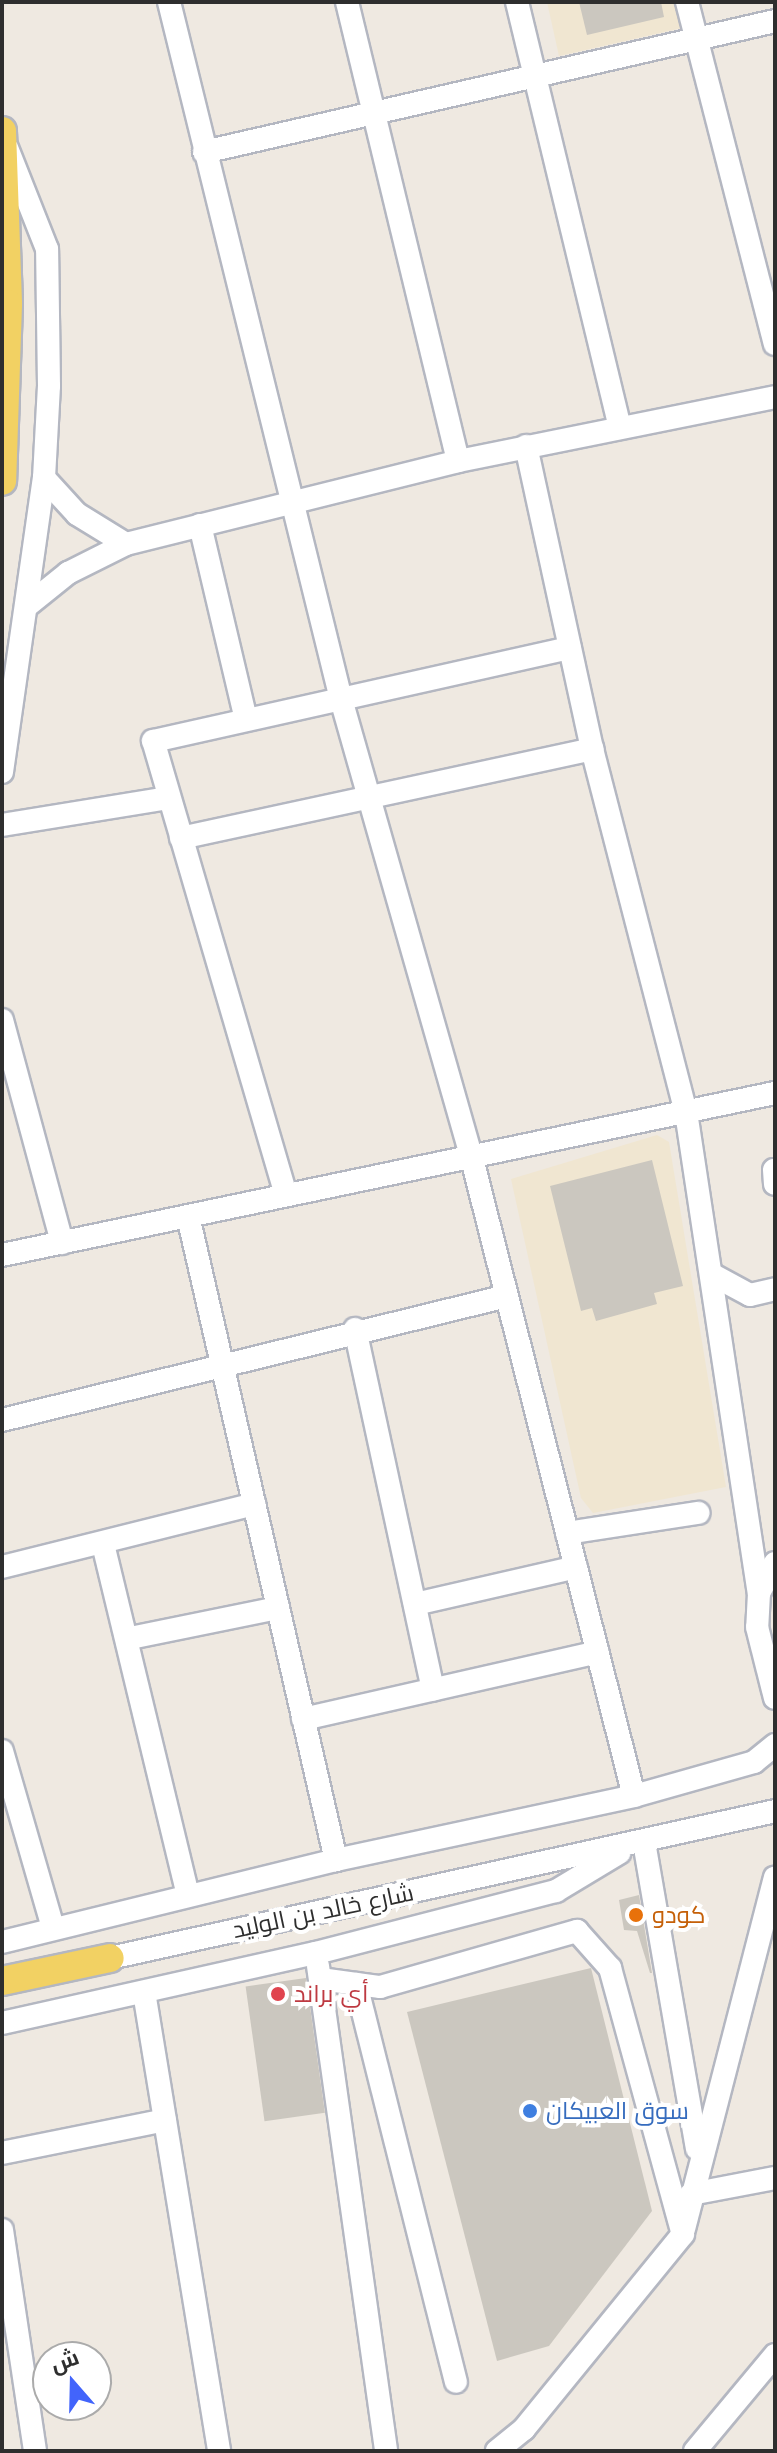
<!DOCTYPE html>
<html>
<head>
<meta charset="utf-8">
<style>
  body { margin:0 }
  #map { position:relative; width:777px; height:2453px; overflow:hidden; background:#efe9e1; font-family:Jost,Cairo,sans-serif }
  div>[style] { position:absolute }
  .education>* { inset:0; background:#f0e6d1 }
  .building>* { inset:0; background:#cbc7bf; transform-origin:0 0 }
  .roads { filter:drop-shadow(2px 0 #b4b7c1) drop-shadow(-2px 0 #b4b7c1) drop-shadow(0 2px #b4b7c1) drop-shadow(0 -2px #b4b7c1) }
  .minor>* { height:22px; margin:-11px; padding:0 11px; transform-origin:11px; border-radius:11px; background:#fff }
  .major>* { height:28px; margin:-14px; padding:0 14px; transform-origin:14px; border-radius:14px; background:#f2d163 }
  .dots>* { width:22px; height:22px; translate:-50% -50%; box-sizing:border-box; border:4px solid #fff; border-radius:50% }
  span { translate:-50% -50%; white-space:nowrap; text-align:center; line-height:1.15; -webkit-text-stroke:8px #fff; paint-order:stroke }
  .street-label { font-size:24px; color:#2e2e2e }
  .food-label { font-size:24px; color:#c56008 }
  .left { translate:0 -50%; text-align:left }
  .health-label { font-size:24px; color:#be3a42 }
  .shop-label { font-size:24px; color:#366cbe }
  .frame { position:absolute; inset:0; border:4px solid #2e2e2e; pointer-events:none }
  .north { position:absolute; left:32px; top:2341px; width:80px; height:80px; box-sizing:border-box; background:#fff; border:2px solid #ababab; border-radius:50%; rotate:340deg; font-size:22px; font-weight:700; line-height:32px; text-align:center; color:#2e2e2e }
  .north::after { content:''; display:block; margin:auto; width:28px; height:36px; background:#4264fb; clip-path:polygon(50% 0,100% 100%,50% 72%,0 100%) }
</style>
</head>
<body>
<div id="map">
  <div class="education">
    <div style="clip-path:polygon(547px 2px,676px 2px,682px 28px,559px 56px)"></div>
    <div style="clip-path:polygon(657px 1135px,669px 1142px,726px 1487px,593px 1513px,581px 1498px,511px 1179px)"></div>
  </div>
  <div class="building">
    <div style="clip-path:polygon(579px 2px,661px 2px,664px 17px,587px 35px)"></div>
    <div style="clip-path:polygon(652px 1160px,683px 1286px,654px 1293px,657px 1304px,596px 1321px,592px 1308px,581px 1311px,550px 1186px)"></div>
    <div style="clip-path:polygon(639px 1895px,652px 1973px,650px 1973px,637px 1931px,624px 1930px,619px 1900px)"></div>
    <div style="clip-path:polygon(591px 1968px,652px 2211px,549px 2346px,497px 2361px,407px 2012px)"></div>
    <div style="left:306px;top:1978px;width:136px;height:61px;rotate:82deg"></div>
  </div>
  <div class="roads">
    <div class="minor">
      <div style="left:169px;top:2px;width:718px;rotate:76.14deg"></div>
      <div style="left:341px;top:699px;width:474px;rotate:74.1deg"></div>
      <div style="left:471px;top:1155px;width:661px;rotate:75.73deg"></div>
      <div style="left:347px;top:2px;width:472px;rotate:76.4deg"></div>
      <div style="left:517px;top:2px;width:435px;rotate:76.4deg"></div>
      <div style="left:687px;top:2px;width:353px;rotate:75.6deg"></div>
      <div style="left:204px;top:152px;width:586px;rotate:-12.92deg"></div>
      <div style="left:526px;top:446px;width:310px;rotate:77.7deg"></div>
      <div style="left:592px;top:749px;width:375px;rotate:75.5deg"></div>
      <div style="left:686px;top:1112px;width:487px;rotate:81.4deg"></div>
      <div style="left:759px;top:1593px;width:34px;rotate:93deg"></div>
      <div style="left:757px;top:1627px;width:73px;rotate:75.8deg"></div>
      <div style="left:44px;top:478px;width:49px;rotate:47.5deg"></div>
      <div style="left:77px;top:514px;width:57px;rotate:31.5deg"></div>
      <div style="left:200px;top:525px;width:200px;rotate:76.7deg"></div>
      <div style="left:27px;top:606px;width:53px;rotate:-38.8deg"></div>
      <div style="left:68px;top:573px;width:65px;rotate:-26.6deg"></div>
      <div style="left:126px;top:544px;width:342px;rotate:-14deg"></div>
      <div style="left:458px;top:461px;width:323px;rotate:-11.4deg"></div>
      <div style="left:2px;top:772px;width:297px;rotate:-81.9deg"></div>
      <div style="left:44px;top:478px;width:92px;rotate:-86.9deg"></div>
      <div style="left:49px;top:386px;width:137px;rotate:-90.8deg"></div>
      <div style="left:47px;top:249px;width:109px;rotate:-111.6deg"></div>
      <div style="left:2px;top:825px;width:169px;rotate:-9.2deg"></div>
      <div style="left:181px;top:838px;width:421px;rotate:-12.2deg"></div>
      <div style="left:2px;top:1020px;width:231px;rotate:74.9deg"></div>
      <div style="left:774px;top:1170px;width:14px;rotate:86deg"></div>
      <div style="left:286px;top:1195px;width:473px;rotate:-106.3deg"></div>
      <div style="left:153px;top:741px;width:427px;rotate:-12.6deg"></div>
      <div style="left:188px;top:1216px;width:661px;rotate:77.06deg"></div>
      <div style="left:2px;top:1255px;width:790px;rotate:-11.84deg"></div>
      <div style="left:711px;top:1274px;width:44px;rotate:28.3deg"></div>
      <div style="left:750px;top:1295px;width:26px;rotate:-13deg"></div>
      <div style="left:355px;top:1329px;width:369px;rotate:77.8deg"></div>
      <div style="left:2px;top:1420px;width:520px;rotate:-13.8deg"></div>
      <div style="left:567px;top:1533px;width:133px;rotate:-8.7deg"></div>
      <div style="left:103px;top:1544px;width:361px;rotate:76.4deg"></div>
      <div style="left:2px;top:1567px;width:260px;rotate:-14deg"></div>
      <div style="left:759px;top:1593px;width:34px;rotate:-62deg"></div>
      <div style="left:415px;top:1604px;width:165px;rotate:-12.9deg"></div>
      <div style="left:130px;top:1638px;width:151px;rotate:-11.5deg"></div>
      <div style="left:303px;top:1719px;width:302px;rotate:-12.8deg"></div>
      <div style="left:2px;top:1751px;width:184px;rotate:73.9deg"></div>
      <div style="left:644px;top:1842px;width:311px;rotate:80.2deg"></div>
      <div style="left:2px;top:1942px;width:344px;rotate:-13.8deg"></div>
      <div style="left:336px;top:1860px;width:305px;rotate:-12.1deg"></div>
      <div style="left:634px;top:1796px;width:125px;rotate:-15.8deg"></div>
      <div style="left:754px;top:1762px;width:27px;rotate:-39deg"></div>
      <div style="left:110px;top:1958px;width:681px;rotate:-12.46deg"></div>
      <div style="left:318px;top:1966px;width:490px;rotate:82deg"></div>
      <div style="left:320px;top:1979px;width:61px;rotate:7.6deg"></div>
      <div style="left:380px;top:1987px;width:205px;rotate:-15.9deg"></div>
      <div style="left:577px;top:1931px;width:50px;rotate:48.3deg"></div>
      <div style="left:610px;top:1968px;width:276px;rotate:74.7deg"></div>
      <div style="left:683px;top:2234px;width:252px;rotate:129.2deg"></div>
      <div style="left:524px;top:2429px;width:35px;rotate:141deg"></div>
      <div style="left:356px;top:1984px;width:410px;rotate:75.9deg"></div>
      <div style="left:144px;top:1992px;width:465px;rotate:80.7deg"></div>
      <div style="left:2px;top:2023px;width:322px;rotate:-12.6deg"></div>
      <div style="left:316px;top:1953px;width:248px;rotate:-14.5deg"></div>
      <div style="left:556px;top:1891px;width:74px;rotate:-31.1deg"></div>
      <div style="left:2px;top:2153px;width:166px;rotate:-11.4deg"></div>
      <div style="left:691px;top:2194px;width:86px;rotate:-10.8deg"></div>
      <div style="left:684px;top:2229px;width:363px;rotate:-75.5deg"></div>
      <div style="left:2px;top:2230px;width:223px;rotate:81.5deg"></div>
      <div style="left:695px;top:2451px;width:125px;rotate:-50.2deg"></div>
    </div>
    <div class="major">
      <div style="left:2px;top:131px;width:173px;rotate:88deg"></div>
      <div style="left:8px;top:304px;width:177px;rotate:91.9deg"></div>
      <div style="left:2px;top:1981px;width:110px;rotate:-12deg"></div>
    </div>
  </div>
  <div class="dots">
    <div style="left:636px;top:1915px;background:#e8710a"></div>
    <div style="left:278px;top:1994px;background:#e0444e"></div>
    <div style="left:530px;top:2111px;background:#3f7fe0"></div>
  </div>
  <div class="street-label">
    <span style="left:323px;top:1911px;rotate:-12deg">شارع خالد بن الوليد</span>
  </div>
  <div class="food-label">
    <span class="left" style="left:652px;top:1915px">كودو</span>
  </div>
  <div class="health-label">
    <span class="left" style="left:294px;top:1994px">أي براند</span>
  </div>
  <div class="shop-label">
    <span class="left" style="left:546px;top:2111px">سوق العبيكان</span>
  </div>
  <div class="frame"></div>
  <div class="north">ش</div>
</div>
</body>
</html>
